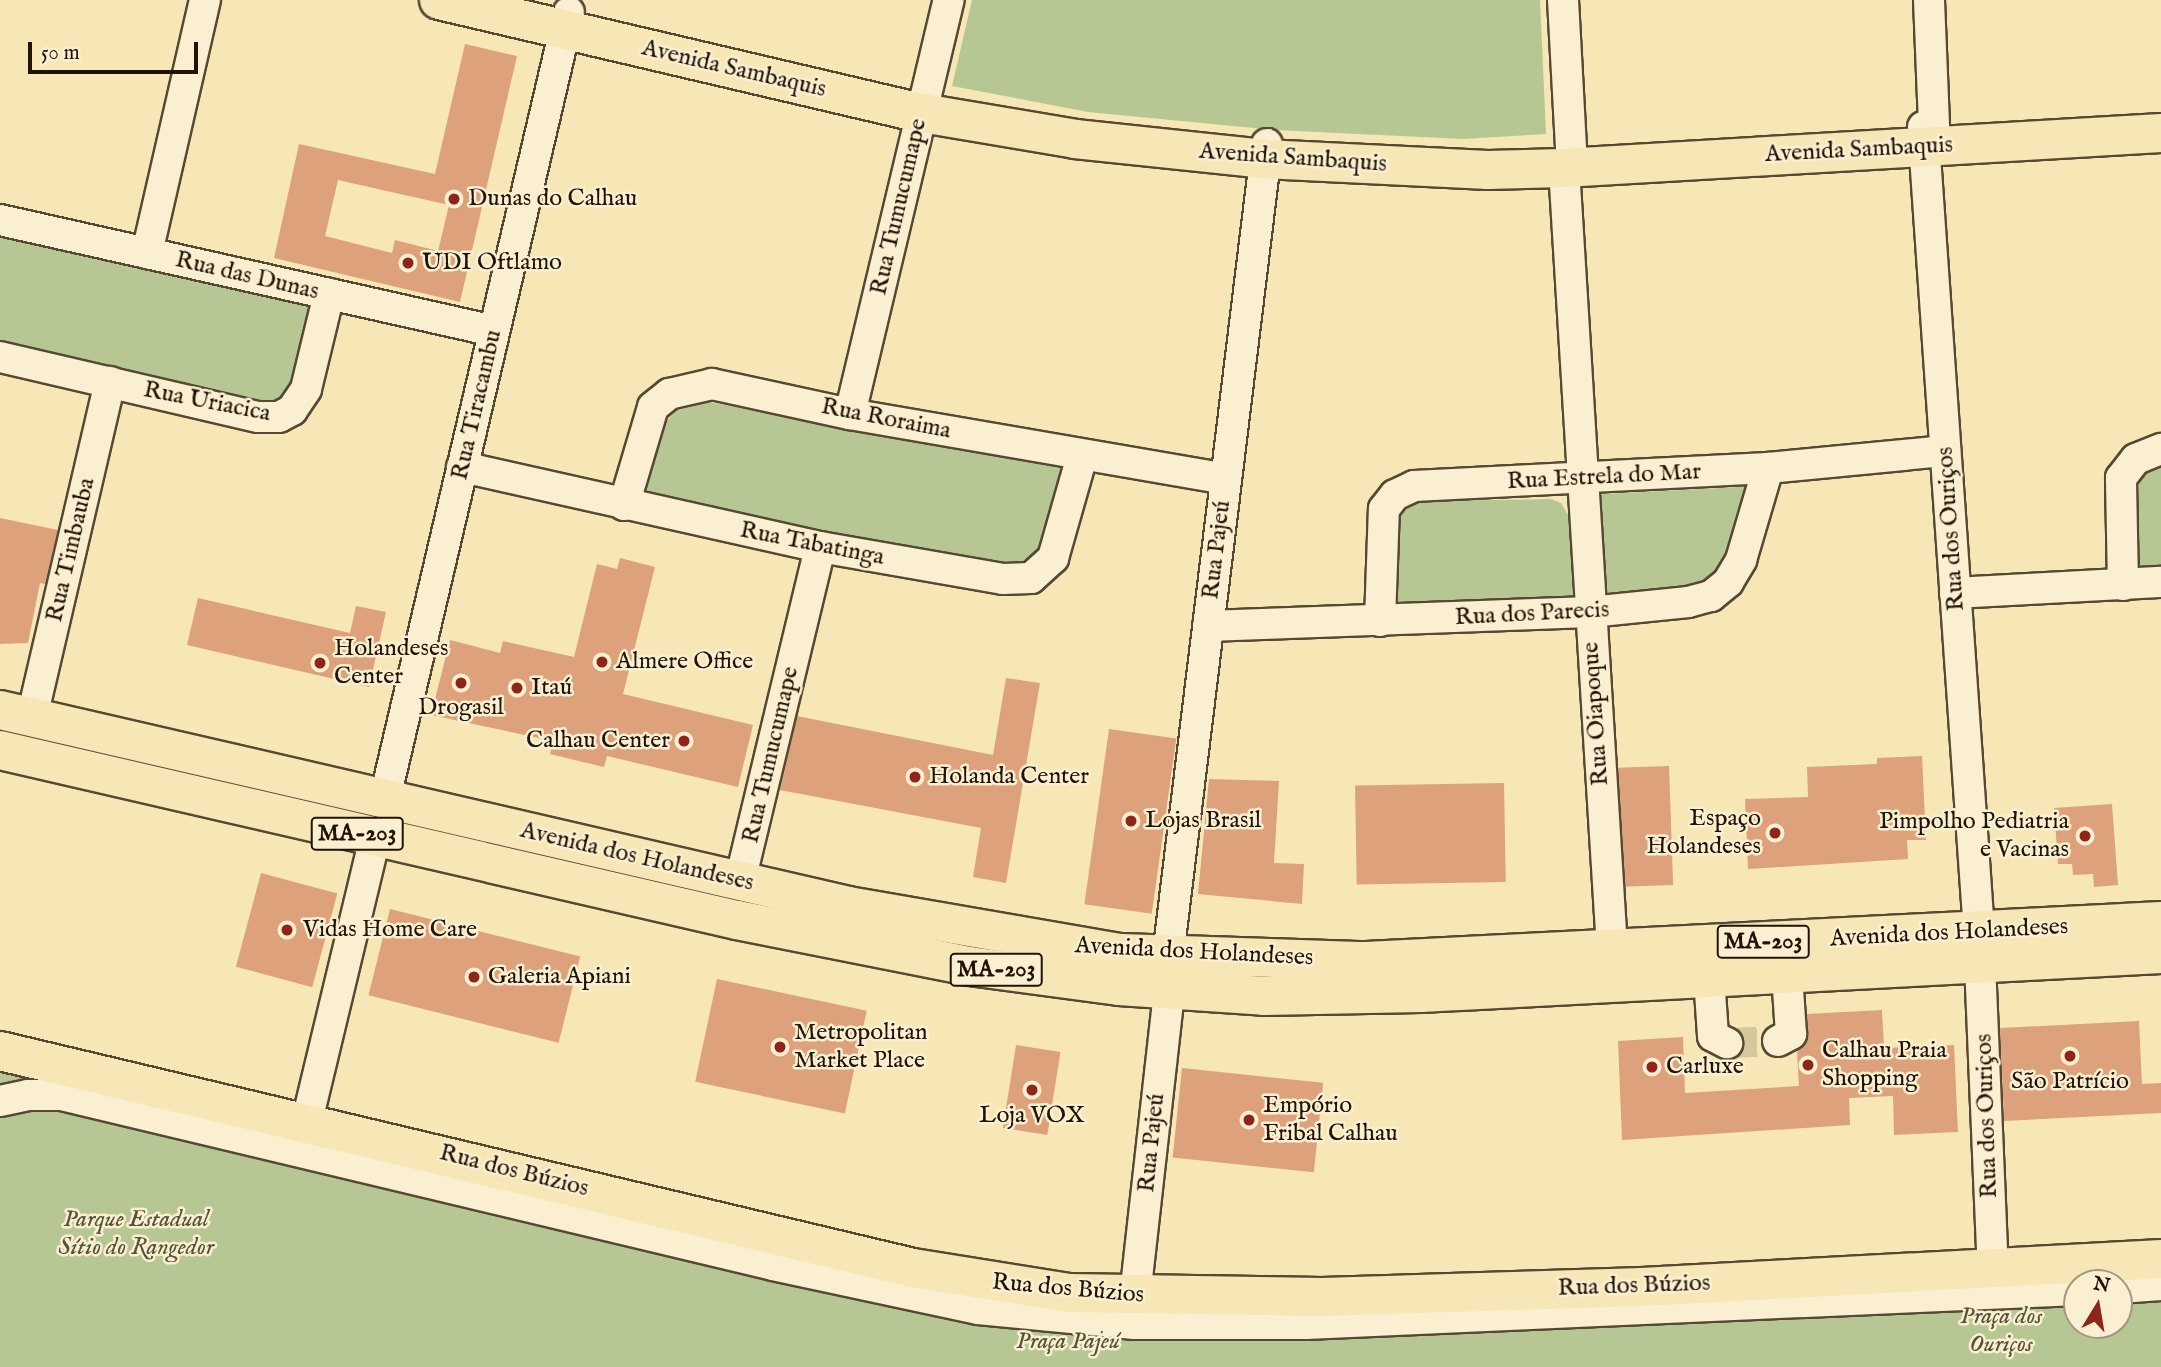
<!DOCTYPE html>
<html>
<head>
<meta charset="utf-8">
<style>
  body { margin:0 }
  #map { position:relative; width:2161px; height:1367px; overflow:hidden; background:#f7e7b6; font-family:"IM FELL English",serif }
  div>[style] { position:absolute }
  .green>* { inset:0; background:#b7c793 }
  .building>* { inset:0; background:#dda27c; transform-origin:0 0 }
  .minor-tunnel>* { height:30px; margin-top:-15px; transform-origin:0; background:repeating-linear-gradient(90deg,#d7c79c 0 30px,transparent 0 45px) }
  .roads { filter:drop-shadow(2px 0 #554933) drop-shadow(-2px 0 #554933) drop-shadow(0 2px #554933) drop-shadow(0 -2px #554933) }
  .minor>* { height:30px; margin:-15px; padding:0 15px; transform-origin:15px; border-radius:15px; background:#faefd0 }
  .major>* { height:38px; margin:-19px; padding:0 19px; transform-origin:19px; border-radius:19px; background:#f7e7b6 }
  .dots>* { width:19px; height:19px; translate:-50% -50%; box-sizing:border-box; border:4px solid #faefd0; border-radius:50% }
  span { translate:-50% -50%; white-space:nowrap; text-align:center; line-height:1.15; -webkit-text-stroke:5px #faefd0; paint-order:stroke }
  .shield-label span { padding:2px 5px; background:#faefd0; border:2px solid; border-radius:5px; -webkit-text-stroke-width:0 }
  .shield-label { font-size:23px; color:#1f1407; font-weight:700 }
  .street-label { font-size:24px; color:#1f1407 }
  .poi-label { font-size:24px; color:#1f1407 }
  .left { translate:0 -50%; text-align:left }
  .right { translate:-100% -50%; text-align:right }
  .park-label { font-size:24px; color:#545338; font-style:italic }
  .north { position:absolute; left:2063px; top:1269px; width:70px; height:70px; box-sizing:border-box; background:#faefd0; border:2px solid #a29780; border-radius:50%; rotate:11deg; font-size:19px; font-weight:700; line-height:28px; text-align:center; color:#1f1407 }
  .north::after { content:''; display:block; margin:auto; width:24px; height:32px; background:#8f2418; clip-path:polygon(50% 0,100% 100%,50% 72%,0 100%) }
  .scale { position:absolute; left:28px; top:42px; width:170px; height:32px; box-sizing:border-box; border:4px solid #1f1407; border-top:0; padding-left:9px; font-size:21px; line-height:24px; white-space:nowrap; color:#1f1407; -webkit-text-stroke:5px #faefd0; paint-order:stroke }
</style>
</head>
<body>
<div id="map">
  <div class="green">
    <div style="clip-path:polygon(972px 0,1540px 0,1546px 134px,1463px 139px,1275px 130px,1088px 112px,952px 86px)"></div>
    <div style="clip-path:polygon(0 234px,302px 300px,316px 309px,287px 401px,267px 406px,0 340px)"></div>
    <div style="clip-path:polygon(709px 402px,1066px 469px,1040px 557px,1028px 568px,1005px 568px,651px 502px,646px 485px,664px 425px,675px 411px)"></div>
    <div style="clip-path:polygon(2161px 463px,2161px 571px,2137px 573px,2132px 498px,2137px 479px)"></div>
    <div style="clip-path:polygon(1758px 486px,1725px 573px,1705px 589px,1612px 602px,1601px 591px,1595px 498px,1604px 494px)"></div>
    <div style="clip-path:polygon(1551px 499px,1561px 503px,1573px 523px,1577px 589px,1571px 599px,1399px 606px,1393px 594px,1394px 523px,1408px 508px,1425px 501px)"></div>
    <div style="clip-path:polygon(evenodd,0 1065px,986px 1303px,2161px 1273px,2161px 1367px,0 1367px,0 1065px,2077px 1283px,2119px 1283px,2119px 1325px,2077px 1325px,2077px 1283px)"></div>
  </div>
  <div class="building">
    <div style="clip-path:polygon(evenodd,465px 44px,517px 56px,460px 302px,274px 258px,299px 144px,435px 174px,465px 44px,338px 180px,449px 205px,438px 251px,395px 240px,392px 253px,325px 236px,338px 180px)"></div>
    <div style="clip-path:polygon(0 518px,58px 530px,45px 584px,40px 583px,28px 643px,0 644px)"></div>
    <div style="clip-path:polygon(620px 558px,655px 567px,623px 694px,753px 725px,738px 787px,607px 756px,604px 767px,550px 754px,553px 741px,431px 715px,450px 640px,500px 653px,503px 641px,574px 657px,597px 564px,617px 569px)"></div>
    <div style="clip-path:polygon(198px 598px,350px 633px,356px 606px,386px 612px,369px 687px,187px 645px)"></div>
    <div style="clip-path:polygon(1006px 678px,1040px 683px,1006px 883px,973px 877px,981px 828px,780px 790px,797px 716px,993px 755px)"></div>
    <div style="left:1109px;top:729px;width:68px;height:177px;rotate:8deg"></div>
    <div style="clip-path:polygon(1922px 756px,1926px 840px,1907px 840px,1908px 859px,1748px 869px,1745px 799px,1808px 797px,1807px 767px,1877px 764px,1877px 758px)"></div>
    <div style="left:1669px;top:766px;width:119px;height:51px;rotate:88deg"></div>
    <div style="clip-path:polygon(1209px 779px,1279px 781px,1274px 863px,1304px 864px,1302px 904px,1198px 894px)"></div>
    <div style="left:1504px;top:783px;width:99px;height:149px;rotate:89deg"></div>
    <div style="clip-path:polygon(2112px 804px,2118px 885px,2094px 887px,2093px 874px,2073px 875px,2072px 864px,2058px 864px,2054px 808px)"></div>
    <div style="left:261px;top:873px;width:79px;height:97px;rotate:15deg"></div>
    <div style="left:390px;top:909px;width:196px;height:89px;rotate:14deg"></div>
    <div style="left:717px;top:979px;width:153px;height:105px;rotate:12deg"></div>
    <div style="clip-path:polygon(1882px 1010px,1884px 1048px,1954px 1045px,1958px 1132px,1894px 1135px,1893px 1096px,1849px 1098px,1850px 1125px,1622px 1140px,1618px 1041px,1683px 1037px,1685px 1093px,1799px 1086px,1797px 1051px,1807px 1042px,1807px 1014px)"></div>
    <div style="clip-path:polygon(2139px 1021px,2142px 1084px,2161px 1083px,2161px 1113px,2004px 1121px,2000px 1028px)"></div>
    <div style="left:1016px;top:1045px;width:45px;height:84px;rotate:9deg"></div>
    <div style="left:1182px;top:1068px;width:142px;height:90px;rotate:6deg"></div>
  </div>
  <div class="minor-tunnel">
    <div style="left:1727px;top:1043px;width:51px;rotate:-2.2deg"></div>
  </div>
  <div class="roads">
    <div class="minor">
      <div style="left:1563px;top:0;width:168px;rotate:86.9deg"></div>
      <div style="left:1929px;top:0;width:127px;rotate:87.7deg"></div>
      <div style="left:1923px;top:127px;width:807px;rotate:86.02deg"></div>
      <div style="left:1564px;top:168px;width:782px;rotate:86.48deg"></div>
      <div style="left:0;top:220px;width:506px;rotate:12.66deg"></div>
      <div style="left:147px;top:253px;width:260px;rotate:-77.1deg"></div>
      <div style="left:0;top:357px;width:265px;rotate:13.1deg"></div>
      <div style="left:258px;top:417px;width:21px"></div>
      <div style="left:279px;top:417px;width:15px;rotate:-28deg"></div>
      <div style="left:292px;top:410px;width:25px;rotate:-56deg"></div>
      <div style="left:306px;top:389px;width:98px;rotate:-76.4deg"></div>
      <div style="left:850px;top:414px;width:426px;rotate:-76.6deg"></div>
      <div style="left:462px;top:467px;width:367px;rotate:12.6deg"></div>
      <div style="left:820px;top:547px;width:186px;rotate:9.9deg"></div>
      <div style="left:1003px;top:579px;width:28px;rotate:-2deg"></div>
      <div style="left:1031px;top:578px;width:30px;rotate:-42deg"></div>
      <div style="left:1053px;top:558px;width:106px;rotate:-74.1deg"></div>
      <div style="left:624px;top:505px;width:102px;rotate:-73.5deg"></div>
      <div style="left:653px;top:407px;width:21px;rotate:-39deg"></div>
      <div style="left:669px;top:394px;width:44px;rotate:-13.1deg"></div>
      <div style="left:712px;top:384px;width:141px;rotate:12.3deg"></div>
      <div style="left:850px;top:414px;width:381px;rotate:9.8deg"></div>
      <div style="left:2123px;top:585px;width:107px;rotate:-91.1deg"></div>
      <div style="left:2121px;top:478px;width:24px;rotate:-52deg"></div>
      <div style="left:2136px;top:459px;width:27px;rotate:-22deg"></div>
      <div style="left:1955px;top:593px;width:206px;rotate:-3.1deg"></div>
      <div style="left:1380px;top:621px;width:112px;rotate:-88deg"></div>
      <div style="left:1384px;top:509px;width:18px;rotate:-52deg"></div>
      <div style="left:1395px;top:495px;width:21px;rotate:-25deg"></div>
      <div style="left:1414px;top:486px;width:354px;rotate:-2.9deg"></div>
      <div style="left:1768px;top:468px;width:178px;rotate:-5.5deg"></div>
      <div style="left:1208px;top:626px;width:382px;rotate:-2.1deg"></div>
      <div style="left:1590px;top:612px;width:99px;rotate:-5.8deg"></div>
      <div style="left:1688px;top:602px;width:24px;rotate:-15deg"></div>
      <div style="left:1711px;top:596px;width:22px;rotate:-39deg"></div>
      <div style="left:1728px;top:582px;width:26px;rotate:-59deg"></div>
      <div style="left:1741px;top:560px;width:96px;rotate:-73.6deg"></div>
      <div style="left:32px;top:717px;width:344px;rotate:-76.9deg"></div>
      <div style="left:385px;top:798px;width:807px;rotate:-76.82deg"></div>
      <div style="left:740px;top:881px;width:343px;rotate:-76.5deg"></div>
      <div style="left:1168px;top:956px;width:818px;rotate:-83.05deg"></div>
      <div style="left:1980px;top:963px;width:306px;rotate:87.6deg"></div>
      <div style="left:1709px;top:977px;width:59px;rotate:86.1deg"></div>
      <div style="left:1713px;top:1036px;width:16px;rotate:27deg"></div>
      <div style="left:1778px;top:1041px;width:15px;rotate:-28deg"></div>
      <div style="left:1791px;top:1034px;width:61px;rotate:-93.8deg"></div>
      <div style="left:0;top:1101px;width:29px;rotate:-12deg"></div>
      <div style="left:28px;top:1095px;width:33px"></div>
      <div style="left:61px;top:1095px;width:732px;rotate:13.43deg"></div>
      <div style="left:773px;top:1265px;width:210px;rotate:12.1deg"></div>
      <div style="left:978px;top:1309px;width:157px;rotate:5.5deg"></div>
      <div style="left:1134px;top:1324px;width:172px"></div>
      <div style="left:1306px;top:1324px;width:772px;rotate:-2.53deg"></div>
      <div style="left:307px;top:1121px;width:291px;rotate:-76.5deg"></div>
      <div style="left:2119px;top:1288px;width:42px;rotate:-4.1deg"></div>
      <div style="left:1135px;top:1296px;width:307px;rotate:-83.6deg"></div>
    </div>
    <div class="major">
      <div style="left:439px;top:0;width:496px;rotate:13.2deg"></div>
      <div style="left:922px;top:113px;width:155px;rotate:9.6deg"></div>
      <div style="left:1075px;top:139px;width:190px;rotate:6deg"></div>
      <div style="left:1264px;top:159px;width:224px;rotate:2.8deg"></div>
      <div style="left:1488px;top:170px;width:76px;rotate:-1.5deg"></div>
      <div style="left:1564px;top:168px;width:598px;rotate:-3.36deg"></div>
      <div style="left:0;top:710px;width:870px;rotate:13.01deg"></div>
      <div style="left:848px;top:906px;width:277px;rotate:9.8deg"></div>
      <div style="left:1121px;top:953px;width:245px;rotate:1.9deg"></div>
      <div style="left:1366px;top:961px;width:796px;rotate:-2.88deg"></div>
      <div style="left:0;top:750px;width:756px;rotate:12.99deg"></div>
      <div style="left:737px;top:920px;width:237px;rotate:11.2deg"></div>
      <div style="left:969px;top:966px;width:151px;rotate:7.6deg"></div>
      <div style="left:1119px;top:986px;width:145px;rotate:3.9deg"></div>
      <div style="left:1264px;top:996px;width:157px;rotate:-1.1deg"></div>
      <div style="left:1421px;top:993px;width:741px;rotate:-3.02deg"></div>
      <div style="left:0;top:1051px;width:938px;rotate:13.37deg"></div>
      <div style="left:913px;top:1268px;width:158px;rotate:9.1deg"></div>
      <div style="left:1069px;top:1293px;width:253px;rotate:0.9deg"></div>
      <div style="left:1322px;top:1297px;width:320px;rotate:-1.8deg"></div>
      <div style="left:1642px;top:1287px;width:520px;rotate:-3.09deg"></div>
    </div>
  </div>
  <div class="dots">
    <div style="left:454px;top:199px;background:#8f2418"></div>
    <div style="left:408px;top:263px;background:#8f2418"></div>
    <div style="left:602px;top:662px;background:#8f2418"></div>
    <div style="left:320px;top:663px;background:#8f2418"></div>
    <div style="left:461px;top:683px;background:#8f2418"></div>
    <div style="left:517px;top:688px;background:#8f2418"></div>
    <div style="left:684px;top:741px;background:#8f2418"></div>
    <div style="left:915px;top:777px;background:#8f2418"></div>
    <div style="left:1131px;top:821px;background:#8f2418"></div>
    <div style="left:1775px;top:833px;background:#8f2418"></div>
    <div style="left:2085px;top:836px;background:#8f2418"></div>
    <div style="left:287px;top:930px;background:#8f2418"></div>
    <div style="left:474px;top:977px;background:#8f2418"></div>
    <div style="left:780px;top:1047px;background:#8f2418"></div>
    <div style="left:2070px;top:1056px;background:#8f2418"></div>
    <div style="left:1808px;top:1065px;background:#8f2418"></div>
    <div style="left:1652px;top:1067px;background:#8f2418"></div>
    <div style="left:1032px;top:1090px;background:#8f2418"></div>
    <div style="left:1249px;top:1120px;background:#8f2418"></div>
  </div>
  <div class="shield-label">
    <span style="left:357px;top:834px">MA-203</span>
    <span style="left:1763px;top:942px">MA-203</span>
    <span style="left:996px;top:970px">MA-203</span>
  </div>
  <div class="street-label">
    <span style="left:734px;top:69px;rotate:13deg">Avenida Sambaquis</span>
    <span style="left:1859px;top:150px;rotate:-3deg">Avenida Sambaquis</span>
    <span style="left:1293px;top:158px;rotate:4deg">Avenida Sambaquis</span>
    <span style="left:899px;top:207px;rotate:-77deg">Rua Tumucumape</span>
    <span style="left:247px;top:276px;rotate:13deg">Rua das Dunas</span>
    <span style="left:207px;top:402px;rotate:11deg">Rua Uriacica</span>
    <span style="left:477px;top:405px;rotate:-77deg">Rua Tiracambu</span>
    <span style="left:886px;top:419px;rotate:11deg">Rua Roraima</span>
    <span style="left:1604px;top:477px;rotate:-3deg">Rua Estrela do Mar</span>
    <span style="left:1951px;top:529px;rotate:-94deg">Rua dos Ouriços</span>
    <span style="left:812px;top:544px;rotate:11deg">Rua Tabatinga</span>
    <span style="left:71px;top:550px;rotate:-77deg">Rua Timbauba</span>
    <span style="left:1217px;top:550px;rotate:-83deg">Rua Pajeú</span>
    <span style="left:1532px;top:614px;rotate:-3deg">Rua dos Parecis</span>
    <span style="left:1596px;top:714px;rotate:-94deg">Rua Oiapoque</span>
    <span style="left:771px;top:755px;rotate:-77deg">Rua Tumucumape</span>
    <span style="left:637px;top:857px;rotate:13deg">Avenida dos Holandeses</span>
    <span style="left:1949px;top:933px;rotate:-3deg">Avenida dos Holandeses</span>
    <span style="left:1194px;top:952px;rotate:3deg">Avenida dos Holandeses</span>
    <span style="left:1987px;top:1116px;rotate:-92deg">Rua dos Ouriços</span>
    <span style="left:1152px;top:1143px;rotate:-84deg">Rua Pajeú</span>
    <span style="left:514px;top:1171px;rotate:14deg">Rua dos Búzios</span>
    <span style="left:1634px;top:1286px;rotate:-2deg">Rua dos Búzios</span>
    <span style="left:1068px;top:1289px;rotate:5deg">Rua dos Búzios</span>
  </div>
  <div class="poi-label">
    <span class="left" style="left:468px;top:199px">Dunas do Calhau</span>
    <span class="left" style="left:422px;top:263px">UDI Oftlamo</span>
    <span class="left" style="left:334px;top:663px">Holandeses<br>Center</span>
    <span class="left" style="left:616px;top:662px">Almere Office</span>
    <span class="left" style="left:531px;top:688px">Itaú</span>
    <span style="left:461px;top:708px">Drogasil</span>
    <span class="right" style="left:670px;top:741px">Calhau Center</span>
    <span class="left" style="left:929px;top:777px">Holanda Center</span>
    <span class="right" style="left:1761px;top:833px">Espaço<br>Holandeses</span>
    <span class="left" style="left:1145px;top:821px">Lojas Brasil</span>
    <span class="right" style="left:2069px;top:836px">Pimpolho Pediatria<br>e Vacinas</span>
    <span class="left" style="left:303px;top:930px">Vidas Home Care</span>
    <span class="left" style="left:488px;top:977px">Galeria Apiani</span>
    <span class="left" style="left:794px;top:1047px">Metropolitan<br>Market Place</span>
    <span class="left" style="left:1822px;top:1065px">Calhau Praia<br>Shopping</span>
    <span class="left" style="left:1666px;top:1067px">Carluxe</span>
    <span style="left:2070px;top:1082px">São Patrício</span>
    <span class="left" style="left:1263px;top:1120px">Empório<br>Fribal Calhau</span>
    <span style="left:1032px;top:1116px">Loja VOX</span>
  </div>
  <div class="park-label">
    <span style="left:136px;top:1234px">Parque Estadual<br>Sítio do Rangedor</span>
    <span style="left:2001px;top:1331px">Praça dos<br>Ouriços</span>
    <span style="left:1068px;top:1342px">Praça Pajeú</span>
  </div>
  <div class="north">N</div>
  <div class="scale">50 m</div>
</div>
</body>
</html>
